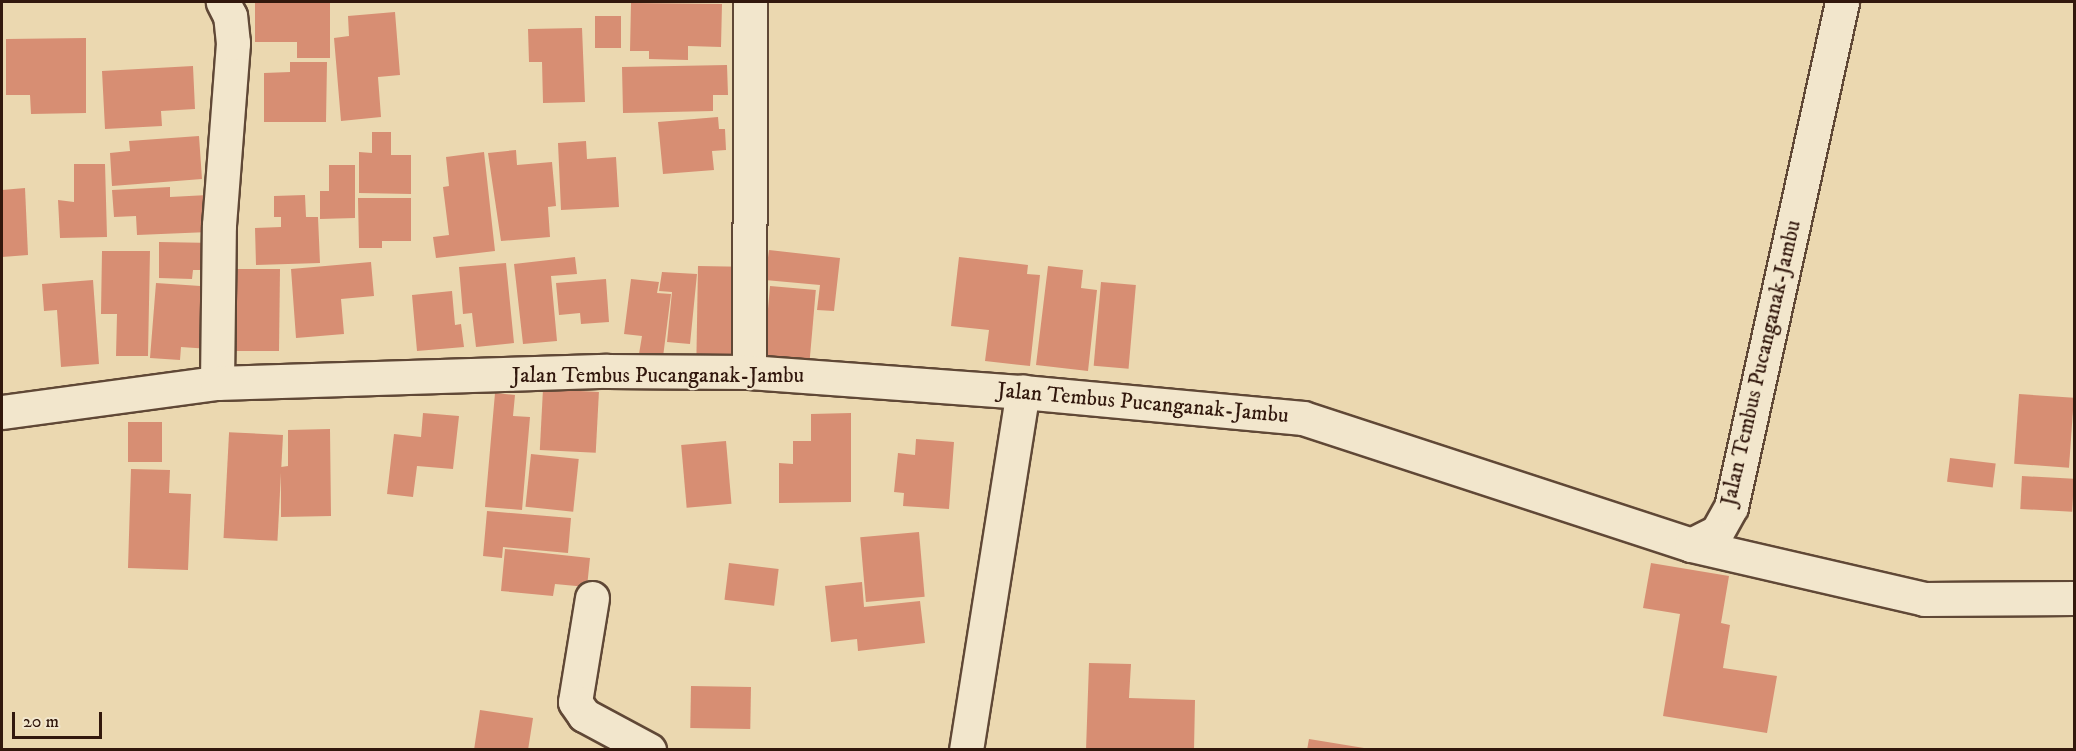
<!DOCTYPE html>
<html>
<head>
<meta charset="utf-8">
<style>
  body { margin:0 }
  #map { position:relative; width:2076px; height:751px; overflow:hidden; background:#ebd8b0; font-family:"IM FELL DW Pica",serif }
  div>[style] { position:absolute }
  .building>* { inset:0; background:#d78e73; transform-origin:0 0 }
  .roads { filter:drop-shadow(2px 0 #604836) drop-shadow(-2px 0 #604836) drop-shadow(0 2px #604836) drop-shadow(0 -2px #604836) }
  .minor>* { height:33px; margin:-16.5px; padding:0 16.5px; transform-origin:16.5px; border-radius:16.5px; background:#f2e6cc }
  span { translate:-50% -50%; white-space:nowrap; text-align:center; line-height:1.15; -webkit-text-stroke:4.5px #f2e6cc; paint-order:stroke }
  .street-label { font-size:22px; color:#32180d }
  .frame { position:absolute; inset:0; border:3px solid #32180d; pointer-events:none }
  .scale { position:absolute; left:12px; top:712px; width:90px; height:27px; box-sizing:border-box; border:3px solid #32180d; border-top:0; padding-left:8px; font-size:18px; line-height:21px; white-space:nowrap; color:#32180d; -webkit-text-stroke:4px #f2e6cc; paint-order:stroke }
</style>
</head>
<body>
<div id="map">
  <div class="building">
    <div style="clip-path:polygon(255px 2px,330px 2px,330px 58px,297px 58px,297px 42px,255px 42px)"></div>
    <div style="clip-path:polygon(631px 3px,722px 4px,721px 47px,688px 46px,688px 60px,649px 59px,649px 51px,630px 51px)"></div>
    <div style="clip-path:polygon(395px 12px,400px 75px,378px 77px,381px 117px,341px 121px,334px 38px,349px 36px,348px 16px)"></div>
    <div style="left:621px;top:16px;width:32px;height:26px;rotate:90deg"></div>
    <div style="clip-path:polygon(582px 28px,585px 102px,543px 103px,542px 62px,529px 62px,528px 29px)"></div>
    <div style="clip-path:polygon(86px 38px,86px 113px,31px 114px,30px 95px,6px 95px,6px 39px)"></div>
    <div style="clip-path:polygon(290px 62px,327px 62px,326px 122px,264px 122px,264px 73px,290px 72px)"></div>
    <div style="clip-path:polygon(727px 65px,728px 95px,713px 95px,713px 111px,623px 113px,622px 67px)"></div>
    <div style="clip-path:polygon(193px 66px,195px 109px,161px 111px,162px 126px,105px 129px,102px 71px)"></div>
    <div style="clip-path:polygon(718px 117px,719px 129px,725px 129px,726px 150px,712px 151px,714px 170px,663px 174px,658px 122px)"></div>
    <div style="clip-path:polygon(372px 132px,391px 132px,391px 155px,411px 155px,411px 194px,359px 193px,359px 152px,372px 153px)"></div>
    <div style="clip-path:polygon(199px 136px,202px 179px,112px 186px,110px 153px,130px 151px,129px 141px)"></div>
    <div style="clip-path:polygon(586px 141px,587px 159px,616px 157px,619px 207px,561px 210px,558px 143px)"></div>
    <div style="clip-path:polygon(516px 150px,517px 165px,552px 162px,556px 206px,548px 207px,550px 237px,501px 241px,488px 153px)"></div>
    <div style="clip-path:polygon(484px 152px,495px 251px,436px 258px,433px 237px,449px 235px,443px 187px,449px 186px,446px 157px)"></div>
    <div style="clip-path:polygon(74px 164px,105px 164px,107px 237px,60px 238px,58px 200px,74px 202px)"></div>
    <div style="clip-path:polygon(329px 165px,355px 165px,355px 218px,320px 219px,320px 191px,329px 191px)"></div>
    <div style="clip-path:polygon(170px 187px,170px 197px,208px 195px,209px 232px,137px 235px,136px 216px,114px 217px,112px 190px)"></div>
    <div style="clip-path:polygon(25px 188px,28px 255px,2px 257px,2px 190px)"></div>
    <div style="clip-path:polygon(305px 195px,306px 217px,318px 217px,320px 263px,256px 265px,255px 228px,281px 227px,281px 217px,274px 217px,274px 196px)"></div>
    <div style="clip-path:polygon(358px 198px,411px 198px,411px 241px,382px 241px,382px 248px,359px 248px)"></div>
    <div style="clip-path:polygon(159px 242px,214px 243px,213px 270px,193px 270px,192px 279px,159px 278px)"></div>
    <div style="clip-path:polygon(769px 250px,840px 258px,834px 311px,817px 310px,820px 285px,765px 280px)"></div>
    <div style="clip-path:polygon(102px 251px,150px 251px,148px 356px,116px 356px,117px 314px,101px 314px)"></div>
    <div style="clip-path:polygon(575px 257px,577px 274px,551px 276px,557px 341px,523px 344px,514px 264px)"></div>
    <div style="clip-path:polygon(959px 257px,1028px 265px,1027px 274px,1040px 275px,1030px 366px,985px 361px,989px 330px,951px 326px)"></div>
    <div style="clip-path:polygon(371px 262px,374px 296px,341px 299px,344px 334px,296px 338px,291px 269px)"></div>
    <div style="clip-path:polygon(506px 263px,514px 343px,476px 347px,472px 313px,463px 314px,459px 267px)"></div>
    <div style="left:698px;top:266px;width:43px;height:89px;rotate:1deg"></div>
    <div style="clip-path:polygon(1048px 266px,1083px 270px,1081px 288px,1097px 290px,1088px 371px,1036px 365px)"></div>
    <div style="clip-path:polygon(222px 269px,280px 269px,279px 351px,233px 351px)"></div>
    <div style="clip-path:polygon(662px 272px,697px 274px,690px 344px,667px 342px,672px 292px,659px 291px)"></div>
    <div style="clip-path:polygon(606px 279px,609px 322px,581px 324px,580px 313px,559px 315px,556px 283px)"></div>
    <div style="clip-path:polygon(631px 279px,659px 282px,657px 293px,671px 294px,663px 357px,639px 354px,642px 336px,624px 334px)"></div>
    <div style="clip-path:polygon(93px 280px,99px 364px,61px 367px,57px 310px,44px 311px,42px 284px)"></div>
    <div style="left:1101px;top:282px;width:35px;height:84px;rotate:5deg"></div>
    <div style="clip-path:polygon(156px 283px,215px 287px,210px 349px,181px 347px,180px 360px,150px 358px)"></div>
    <div style="left:770px;top:286px;width:46px;height:78px;rotate:5deg"></div>
    <div style="clip-path:polygon(452px 291px,455px 325px,461px 324px,464px 347px,417px 351px,412px 295px)"></div>
    <div style="left:543px;top:389px;width:56px;height:61px;rotate:3deg"></div>
    <div style="clip-path:polygon(495px 393px,515px 395px,513px 416px,530px 417px,522px 510px,485px 507px)"></div>
    <div style="left:2019px;top:394px;width:55px;height:70px;rotate:4deg"></div>
    <div style="clip-path:polygon(423px 413px,459px 416px,453px 469px,417px 466px,413px 497px,387px 494px,394px 434px,421px 437px)"></div>
    <div style="clip-path:polygon(851px 413px,851px 502px,779px 503px,779px 463px,793px 464px,793px 441px,811px 441px,811px 414px)"></div>
    <div style="left:128px;top:422px;width:34px;height:40px"></div>
    <div style="clip-path:polygon(330px 429px,331px 516px,281px 517px,281px 467px,288px 466px,288px 430px)"></div>
    <div style="left:283px;top:435px;width:106px;height:54px;rotate:93deg"></div>
    <div style="clip-path:polygon(916px 439px,954px 442px,949px 509px,903px 506px,904px 493px,894px 492px,898px 453px,915px 455px)"></div>
    <div style="left:726px;top:441px;width:63px;height:45px;rotate:85deg"></div>
    <div style="left:531px;top:454px;width:48px;height:53px;rotate:6deg"></div>
    <div style="left:1950px;top:458px;width:46px;height:24px;rotate:7deg"></div>
    <div style="clip-path:polygon(131px 469px,170px 470px,169px 493px,191px 494px,188px 570px,128px 568px)"></div>
    <div style="left:2022px;top:476px;width:52px;height:33px;rotate:3deg"></div>
    <div style="clip-path:polygon(487px 511px,571px 518px,568px 553px,503px 547px,502px 558px,483px 556px)"></div>
    <div style="left:919px;top:532px;width:65px;height:59px;rotate:85deg"></div>
    <div style="clip-path:polygon(505px 549px,590px 558px,587px 587px,555px 584px,553px 596px,501px 591px)"></div>
    <div style="left:729px;top:563px;width:50px;height:37px;rotate:7deg"></div>
    <div style="clip-path:polygon(1651px 563px,1729px 576px,1721px 623px,1730px 625px,1723px 668px,1777px 676px,1767px 733px,1663px 716px,1680px 614px,1643px 608px)"></div>
    <div style="clip-path:polygon(862px 582px,864px 607px,920px 601px,925px 643px,858px 651px,857px 639px,831px 642px,825px 586px)"></div>
    <div style="clip-path:polygon(1089px 663px,1131px 664px,1129px 698px,1195px 700px,1194px 750px,1086px 750px)"></div>
    <div style="left:691px;top:686px;width:60px;height:42px;rotate:1deg"></div>
    <div style="clip-path:polygon(480px 710px,533px 718px,528px 750px,474px 750px)"></div>
    <div style="clip-path:polygon(1309px 739px,1364px 748px,1364px 750px,1307px 750px)"></div>
  </div>
  <div class="roads">
    <div class="minor">
      <div style="left:749px;top:372px;width:370px;rotate:-89.8deg"></div>
      <div style="left:217px;top:383px;width:158px;rotate:-89.3deg"></div>
      <div style="left:219px;top:225px;width:183px;rotate:-85.6deg"></div>
      <div style="left:233px;top:43px;width:27px;rotate:-96deg"></div>
      <div style="left:230px;top:16px;width:16px;rotate:-117deg"></div>
      <div style="left:2px;top:412px;width:217px;rotate:-7.7deg"></div>
      <div style="left:217px;top:383px;width:390px;rotate:-1.8deg"></div>
      <div style="left:607px;top:371px;width:142px;rotate:0.4deg"></div>
      <div style="left:749px;top:372px;width:275px;rotate:4.2deg"></div>
      <div style="left:1023px;top:392px;width:281px;rotate:5.3deg"></div>
      <div style="left:1303px;top:418px;width:408px;rotate:18.1deg"></div>
      <div style="left:1691px;top:545px;width:29px;rotate:-27deg"></div>
      <div style="left:1717px;top:532px;width:29px;rotate:-61deg"></div>
      <div style="left:1731px;top:507px;width:517px;rotate:-77.6deg"></div>
      <div style="left:1691px;top:545px;width:239px;rotate:13deg"></div>
      <div style="left:1924px;top:599px;width:150px;rotate:-0.4deg"></div>
      <div style="left:592px;top:598px;width:105px;rotate:99.3deg"></div>
      <div style="left:575px;top:702px;width:16px;rotate:55deg"></div>
      <div style="left:584px;top:715px;width:74px;rotate:28.3deg"></div>
      <div style="left:966px;top:750px;width:363px;rotate:-81deg"></div>
    </div>
  </div>
  <div class="street-label">
    <span style="left:1761px;top:363px;rotate:-77deg">Jalan Tembus Pucanganak-Jambu</span>
    <span style="left:658px;top:376px">Jalan Tembus Pucanganak-Jambu</span>
    <span style="left:1143px;top:403px;rotate:5deg">Jalan Tembus Pucanganak-Jambu</span>
  </div>
  <div class="frame"></div>
  <div class="scale">20 m</div>
</div>
</body>
</html>
